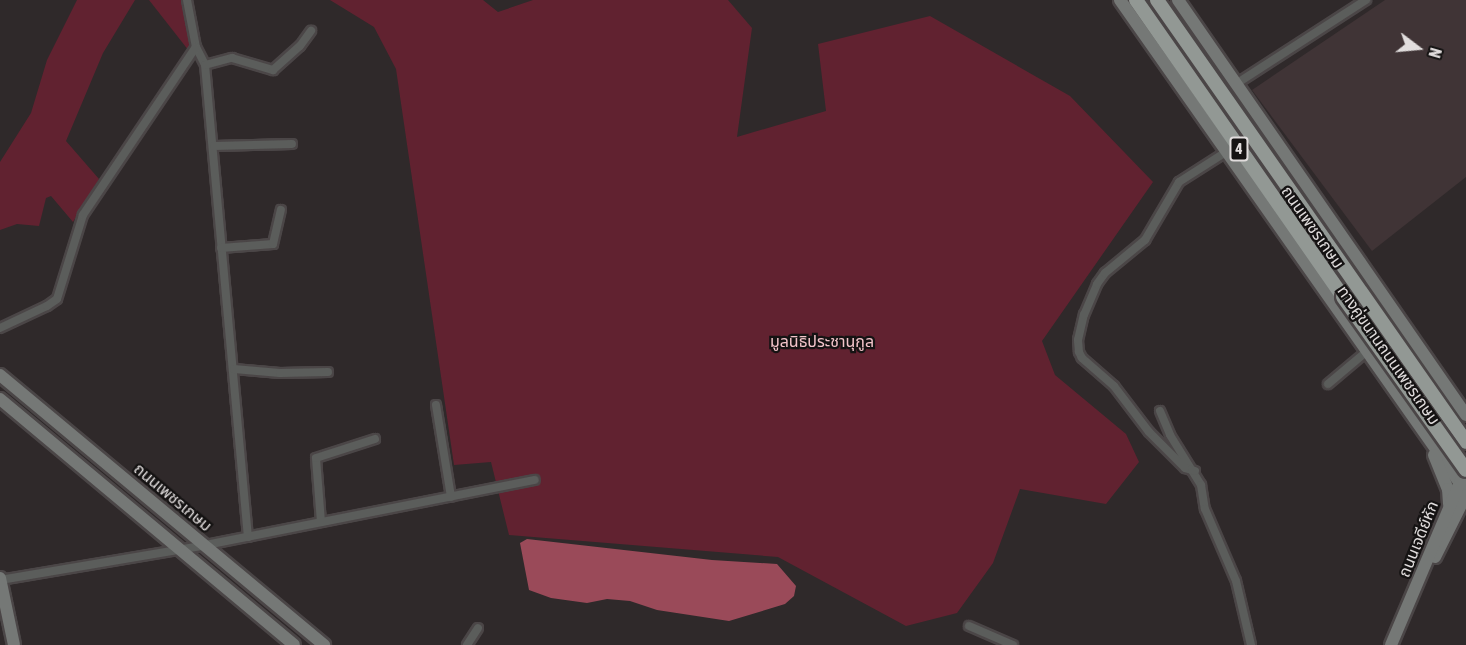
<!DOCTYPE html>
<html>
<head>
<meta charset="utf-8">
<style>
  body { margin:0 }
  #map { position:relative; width:1466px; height:645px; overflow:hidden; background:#2f292a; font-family:"Asap Condensed","Noto Sans Thai",sans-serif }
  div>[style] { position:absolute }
  .built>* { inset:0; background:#403436 }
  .green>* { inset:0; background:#612230 }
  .water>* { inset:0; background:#9a4a59 }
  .roads { filter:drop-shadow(2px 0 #4b4647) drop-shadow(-2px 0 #4b4647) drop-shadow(0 2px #4b4647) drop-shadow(0 -2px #4b4647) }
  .minor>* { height:8px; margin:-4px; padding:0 4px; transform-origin:4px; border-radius:4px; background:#5b5d5b }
  .secondary>* { height:12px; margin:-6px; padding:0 6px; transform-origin:6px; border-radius:6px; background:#757876 }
  .trunk>* { height:14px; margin:-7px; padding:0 7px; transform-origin:7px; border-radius:7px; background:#929894 }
  .bridges { filter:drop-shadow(2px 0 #4b4647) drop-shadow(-2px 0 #4b4647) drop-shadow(0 2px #4b4647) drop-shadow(0 -2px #4b4647) }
  .trunk-bridge>* { height:14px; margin:-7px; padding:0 7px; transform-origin:7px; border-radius:7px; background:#929894 }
  span { translate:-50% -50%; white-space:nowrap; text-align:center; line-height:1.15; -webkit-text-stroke:4.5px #151313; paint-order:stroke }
  .shield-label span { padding:2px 4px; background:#151313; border:2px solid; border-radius:4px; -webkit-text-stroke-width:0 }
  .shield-label { font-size:15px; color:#e1dddd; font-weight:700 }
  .street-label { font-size:16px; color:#e1dddd }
  .park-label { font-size:16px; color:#f3c4ca }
  .north { position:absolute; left:1388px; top:18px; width:60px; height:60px; -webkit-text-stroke:4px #151313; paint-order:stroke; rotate:106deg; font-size:16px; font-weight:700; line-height:24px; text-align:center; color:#e1dddd }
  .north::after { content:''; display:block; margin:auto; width:21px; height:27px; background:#e1dddd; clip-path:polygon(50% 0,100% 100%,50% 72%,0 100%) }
</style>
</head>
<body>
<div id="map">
  <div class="built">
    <div style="clip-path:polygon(1385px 0,1466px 0,1466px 177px,1372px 251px,1252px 90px)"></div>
  </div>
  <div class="green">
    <div style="clip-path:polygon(77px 0,135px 0,103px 53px,66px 141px,99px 179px,73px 222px,51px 196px,46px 198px,39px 226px,17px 224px,0 230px,0 162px,31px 113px,47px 60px)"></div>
    <div style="clip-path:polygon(149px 0,183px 0,193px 45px,189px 51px)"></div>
    <div style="clip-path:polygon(330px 0,483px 0,498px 12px,533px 0,728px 0,752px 28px,737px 137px,826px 111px,818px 44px,930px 16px,1070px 96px,1153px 182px,1042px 341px,1055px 375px,1126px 434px,1139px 462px,1106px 504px,1020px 489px,993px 563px,957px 613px,906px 626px,778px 557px,509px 535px,491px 462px,454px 465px,396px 69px,374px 27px)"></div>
  </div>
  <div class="water">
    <div style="clip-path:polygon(527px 539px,712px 560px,777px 564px,796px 586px,794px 596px,785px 604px,729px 621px,657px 610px,630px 601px,607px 599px,587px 603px,551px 598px,529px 590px,520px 543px)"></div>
  </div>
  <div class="roads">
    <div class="minor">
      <div style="left:187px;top:0;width:48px;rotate:79.2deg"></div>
      <div style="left:196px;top:47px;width:20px;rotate:63deg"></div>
      <div style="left:205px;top:65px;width:474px;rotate:84.8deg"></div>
      <div style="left:205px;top:65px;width:28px;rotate:-15deg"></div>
      <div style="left:232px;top:58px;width:43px;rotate:16.3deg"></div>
      <div style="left:273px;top:70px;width:36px;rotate:-42deg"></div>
      <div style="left:300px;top:46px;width:19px;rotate:-54deg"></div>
      <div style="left:1236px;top:84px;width:155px;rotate:-32.9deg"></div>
      <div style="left:214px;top:146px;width:78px;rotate:-1.5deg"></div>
      <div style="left:221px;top:248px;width:52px;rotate:-4.4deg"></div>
      <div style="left:273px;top:244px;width:35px;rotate:-77deg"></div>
      <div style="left:0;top:328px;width:52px;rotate:-25.1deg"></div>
      <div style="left:47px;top:306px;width:12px;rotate:-35deg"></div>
      <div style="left:57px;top:299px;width:88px;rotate:-72.8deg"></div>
      <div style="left:83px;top:215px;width:202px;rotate:-56.1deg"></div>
      <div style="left:234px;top:369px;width:46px;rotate:5deg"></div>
      <div style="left:280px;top:373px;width:48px;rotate:-1.2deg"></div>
      <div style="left:1328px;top:384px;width:50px;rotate:-40.1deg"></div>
      <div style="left:436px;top:405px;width:93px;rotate:80.7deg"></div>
      <div style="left:1160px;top:411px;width:26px;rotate:67deg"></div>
      <div style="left:1170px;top:435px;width:59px;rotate:58.2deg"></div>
      <div style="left:1201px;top:485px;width:24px;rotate:81deg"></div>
      <div style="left:1205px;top:509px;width:78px;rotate:66.7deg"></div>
      <div style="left:1236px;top:581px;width:66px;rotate:76.8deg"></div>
      <div style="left:1195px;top:471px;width:10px;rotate:-163deg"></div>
      <div style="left:1185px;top:468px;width:51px;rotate:-135deg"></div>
      <div style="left:1149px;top:432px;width:58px;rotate:-127.3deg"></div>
      <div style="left:1114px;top:386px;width:43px;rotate:-138.8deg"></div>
      <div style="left:1082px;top:358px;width:7px;rotate:-117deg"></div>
      <div style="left:1079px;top:352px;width:12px;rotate:-95deg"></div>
      <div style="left:1078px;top:340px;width:26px;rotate:-77deg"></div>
      <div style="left:1084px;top:315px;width:34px;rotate:-67deg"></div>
      <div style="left:1097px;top:284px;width:14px;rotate:-54deg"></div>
      <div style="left:1105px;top:273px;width:52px;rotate:-39.5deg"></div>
      <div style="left:1145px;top:240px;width:67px;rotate:-59.6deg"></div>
      <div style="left:1179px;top:182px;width:56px;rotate:-32.6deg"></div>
      <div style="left:321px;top:522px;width:64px;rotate:-94.5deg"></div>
      <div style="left:316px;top:458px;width:62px;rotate:-17.9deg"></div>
      <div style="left:0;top:580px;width:209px;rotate:-9.6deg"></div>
      <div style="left:206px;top:545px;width:335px;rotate:-11.2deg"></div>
      <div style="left:969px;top:626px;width:48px;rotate:23.4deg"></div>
      <div style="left:467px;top:645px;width:20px;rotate:-57deg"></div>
    </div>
    <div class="secondary">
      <div style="left:1120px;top:0;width:601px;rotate:54.88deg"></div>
      <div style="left:1178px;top:0;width:505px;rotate:55.24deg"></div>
      <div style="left:0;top:375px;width:422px;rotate:39.8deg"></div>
      <div style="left:0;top:399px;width:383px;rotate:39.9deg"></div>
      <div style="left:1434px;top:455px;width:37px;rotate:68deg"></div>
      <div style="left:1448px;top:489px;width:15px;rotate:86deg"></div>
      <div style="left:1435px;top:557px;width:69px;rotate:-63.4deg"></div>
      <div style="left:0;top:578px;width:68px;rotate:78.2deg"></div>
      <div style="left:1391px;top:645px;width:181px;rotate:-67deg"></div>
    </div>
    <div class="trunk">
      <div style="left:1136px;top:0;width:362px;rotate:55.1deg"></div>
      <div style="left:1157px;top:0;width:539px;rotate:55.04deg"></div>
    </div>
  </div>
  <div class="bridges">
    <div class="trunk-bridge">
      <div style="left:1343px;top:297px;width:212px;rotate:54.6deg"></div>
    </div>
  </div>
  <div class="shield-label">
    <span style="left:1239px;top:149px">4</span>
  </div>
  <div class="street-label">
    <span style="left:1313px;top:227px;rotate:55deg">ถนนเพชรเกษม</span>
    <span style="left:1389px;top:355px;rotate:55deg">ทางคู่ขนานถนนเพชรเกษม</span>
    <span style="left:173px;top:497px;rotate:40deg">ถนนเพชรเกษม</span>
    <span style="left:1418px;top:539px;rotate:-68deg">ถนนเจดีย์หัก</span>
  </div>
  <div class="park-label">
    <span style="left:822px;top:341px">มูลนิธิประชานุกูล</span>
  </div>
  <div class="north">N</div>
</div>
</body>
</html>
